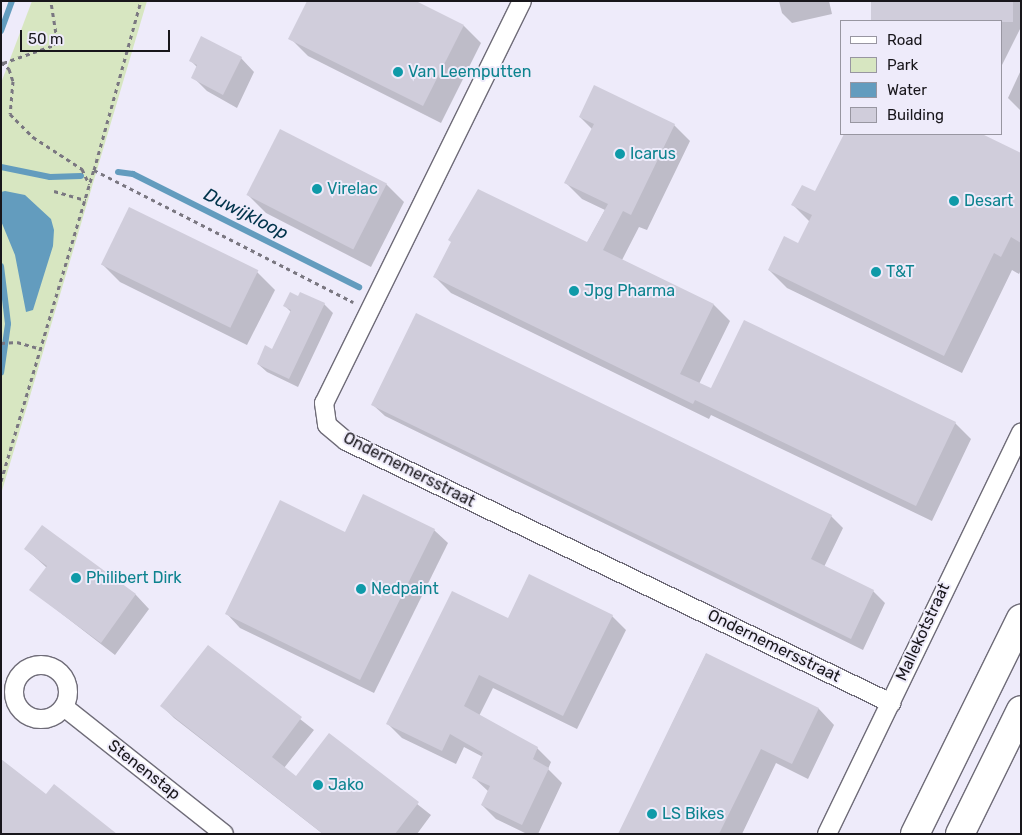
<!DOCTYPE html>
<html>
<head>
<meta charset="utf-8">
<style>
  body { margin:0 }
  #map { position:relative; width:1022px; height:835px; overflow:hidden; background:#eeebfa; font-family:Rubik,sans-serif }
  div>[style] { position:absolute }
  .green>* { inset:0; background:#d7e6c1 }
  .water>* { inset:0; background:#639cbe }
  .shadow>* { inset:0; background:#0003 }
  .stream>* { height:6px; margin:-3px; padding:0 3px; transform-origin:3px; border-radius:3px; background:#639cbe }
  .building>* { inset:0; background:#d0cddb; transform-origin:0 0 }
  .path>* { height:3px; margin-top:-1.5px; transform-origin:0; background:repeating-linear-gradient(90deg,#7a7781 0 4px,transparent 0 8px) }
  .roads { filter:drop-shadow(1px 0 #6f6c78) drop-shadow(-1px 0 #6f6c78) drop-shadow(0 1px #6f6c78) drop-shadow(0 -1px #6f6c78) }
  .street>* { height:18px; margin:-9px; padding:0 9px; transform-origin:9px; border-radius:9px; background:#fff }
  .street>.ring { margin:-9px; padding:0; box-sizing:content-box; background:none; border:18px solid #fff; border-radius:50% }
  .highway>* { height:28px; margin:-14px; padding:0 14px; transform-origin:14px; border-radius:14px; background:#fff }
  .dots>* { width:14px; height:14px; translate:-50% -50%; box-sizing:border-box; border:2px solid #eeebfa; border-radius:50% }
  span { translate:-50% -50%; white-space:nowrap; text-align:center; line-height:1.15; -webkit-text-stroke:4px #eeebfa; paint-order:stroke }
  .culture-label { font-size:16px; color:#0d838f }
  .left { translate:0 -50%; text-align:left }
  .street-label { font-size:16px; color:#18161b }
  .water-label { font-size:18px; color:#00334b; font-style:italic }
  .frame { position:absolute; inset:0; border:2px solid #18161b; pointer-events:none }
  .legend { position:absolute; left:840px; top:20px; width:162px; height:115px; box-sizing:border-box; background:#eeebfa; border:1px solid #9896a1; margin:0; padding:6px 9px; list-style:none; font-size:15px; color:#18161b }
  .legend li { display:flex; align-items:center; gap:10px; height:25px }
  .legend b { width:25px; border:1px solid #9896a1 }
  .scale { position:absolute; left:20px; top:30px; width:150px; height:22px; box-sizing:border-box; border:2px solid #18161b; border-top:0; padding-left:6px; font-size:15px; line-height:18px; white-space:nowrap; color:#18161b; -webkit-text-stroke:4px #eeebfa; paint-order:stroke }
</style>
</head>
<body>
<div id="map">
  <div class="green">
    <div style="clip-path:polygon(32px 1px,147px 1px,1px 494px,1px 83px)"></div>
  </div>
  <div class="water">
    <div style="clip-path:polygon(5px 191px,25px 195px,51px 219px,54px 230px,53px 246px,33px 310px,26px 312px,15px 255px,1px 221px,1px 192px)"></div>
  </div>
  <div class="shadow">
    <div style="clip-path:polygon(779px 1px,829px 1px,832px 14px,792px 23px,782px 13px)"></div>
    <div style="clip-path:polygon(873px 1px,1021px 1px,1021px 27px,1001px 67px,1001px 21px,877px 21px)"></div>
    <div style="clip-path:polygon(464px 26px,481px 43px,441px 123px,308px 56px,290px 38px)"></div>
    <div style="clip-path:polygon(241px 58px,254px 72px,237px 108px,207px 91px,193px 77px,198px 68px,191px 61px)"></div>
    <div style="clip-path:polygon(1021px 70px,1021px 111px,1008px 98px)"></div>
    <div style="clip-path:polygon(580px 117px,674px 125px,690px 141px,647px 230px,639px 227px,622px 260px,714px 305px,730px 321px,699px 384px,712px 390px,955px 423px,971px 439px,932px 521px,711px 415px,709px 419px,451px 293px,435px 277px,587px 243px,605px 210px,582px 199px,566px 183px,593px 130px)"></div>
    <div style="clip-path:polygon(845px 134px,979px 134px,1021px 154px,1021px 270px,1019px 274px,1012px 270px,962px 373px,787px 288px,769px 270px,799px 244px,810px 222px,793px 205px,815px 193px)"></div>
    <div style="clip-path:polygon(386px 184px,404px 202px,371px 267px,266px 213px,248px 195px)"></div>
    <div style="clip-path:polygon(102px 264px,257px 272px,275px 290px,247px 345px,120px 282px)"></div>
    <div style="clip-path:polygon(299px 298px,324px 304px,333px 313px,298px 387px,267px 372px,258px 364px,273px 350px,291px 312px,285px 306px)"></div>
    <div style="clip-path:polygon(373px 405px,831px 516px,843px 528px,824px 567px,873px 591px,885px 603px,863px 650px,385px 416px)"></div>
    <div style="clip-path:polygon(43px 527px,136px 595px,149px 609px,115px 655px,31px 590px,47px 568px,26px 549px)"></div>
    <div style="clip-path:polygon(434px 530px,448px 543px,374px 693px,240px 628px,227px 614px,345px 533px)"></div>
    <div style="clip-path:polygon(612px 616px,626px 630px,577px 729px,493px 688px,479px 716px,537px 748px,551px 762px,548px 769px,562px 783px,538px 834px,527px 834px,496px 819px,482px 805px,489px 792px,473px 777px,483px 757px,464px 747px,456px 764px,402px 738px,388px 724px,508px 619px)"></div>
    <div style="clip-path:polygon(208px 647px,314px 730px,284px 768px,296px 777px,330px 735px,431px 815px,417px 834px,323px 834px,174px 718px,162px 706px)"></div>
    <div style="clip-path:polygon(706px 654px,819px 709px,834px 725px,808px 779px,776px 763px,742px 834px,619px 834px)"></div>
  </div>
  <div class="stream">
    <div style="left:1px;top:31px;width:32px;rotate:-70deg"></div>
    <div style="left:1px;top:167px;width:50px;rotate:11.5deg"></div>
    <div style="left:50px;top:177px;width:31px;rotate:-2deg"></div>
    <div style="left:118px;top:172px;width:15px;rotate:8deg"></div>
    <div style="left:133px;top:174px;width:253px;rotate:26.6deg"></div>
    <div style="left:1px;top:266px;width:58px;rotate:83.1deg"></div>
    <div style="left:8px;top:324px;width:49px;rotate:98.1deg"></div>
  </div>
  <div class="building">
    <div style="clip-path:polygon(307px 1px,416px 1px,464px 25px,423px 106px,288px 39px)"></div>
    <div style="left:871px;top:1px;width:142px;height:21px"></div>
    <div style="clip-path:polygon(201px 36px,242px 57px,223px 95px,191px 78px,197px 65px,189px 61px)"></div>
    <div style="clip-path:polygon(594px 85px,675px 124px,631px 215px,623px 211px,603px 250px,714px 304px,680px 374px,711px 388px,744px 320px,956px 422px,916px 506px,695px 400px,693px 404px,433px 277px,451px 242px,448px 240px,478px 189px,587px 242px,608px 204px,564px 183px,594px 124px,579px 117px)"></div>
    <div style="left:280px;top:129px;width:120px;height:74px;rotate:27deg"></div>
    <div style="clip-path:polygon(844px 134px,982px 134px,1021px 153px,1021px 243px,1011px 237px,1001px 257px,994px 253px,944px 356px,768px 270px,784px 236px,798px 243px,812px 215px,791px 205px,802px 185px,815px 191px)"></div>
    <div style="left:129px;top:207px;width:144px;height:64px;rotate:26deg"></div>
    <div style="clip-path:polygon(290px 292px,298px 296px,300px 292px,325px 303px,289px 379px,257px 364px,265px 345px,272px 349px,291px 310px,283px 306px)"></div>
    <div style="clip-path:polygon(416px 313px,832px 515px,811px 559px,874px 590px,851px 639px,371px 405px)"></div>
    <div style="clip-path:polygon(363px 494px,435px 529px,360px 680px,225px 614px,280px 500px,345px 532px)"></div>
    <div style="clip-path:polygon(42px 525px,136px 594px,101px 643px,29px 590px,47px 566px,24px 549px)"></div>
    <div style="clip-path:polygon(529px 574px,613px 615px,563px 716px,479px 675px,464px 706px,538px 747px,533px 759px,549px 768px,522px 825px,481px 805px,490px 786px,472px 778px,483px 753px,450px 734px,442px 751px,386px 724px,452px 591px,508px 618px)"></div>
    <div style="clip-path:polygon(208px 645px,302px 717px,272px 757px,296px 776px,329px 733px,419px 802px,395px 834px,323px 834px,160px 706px)"></div>
    <div style="clip-path:polygon(706px 653px,819px 708px,792px 764px,761px 749px,719px 834px,618px 834px)"></div>
    <div style="clip-path:polygon(1px 759px,46px 794px,54px 784px,117px 834px,1px 834px)"></div>
  </div>
  <div class="path">
    <div style="left:1px;top:62px;width:11px;rotate:41deg"></div>
    <div style="left:9px;top:69px;width:13px;rotate:72deg"></div>
    <div style="left:13px;top:81px;width:33px;rotate:95deg"></div>
    <div style="left:10px;top:114px;width:33px;rotate:45deg"></div>
    <div style="left:33px;top:137px;width:59px;rotate:33.1deg"></div>
    <div style="left:82px;top:169px;width:17px;rotate:65deg"></div>
    <div style="left:3px;top:63px;width:54px;rotate:-19.4deg"></div>
    <div style="left:54px;top:45px;width:6px;rotate:-59deg"></div>
    <div style="left:57px;top:40px;width:39px;rotate:-99deg"></div>
    <div style="left:94px;top:170px;width:175px;rotate:-74.5deg"></div>
    <div style="left:54px;top:191px;width:33px;rotate:16deg"></div>
    <div style="left:1px;top:343px;width:16px;rotate:-4deg"></div>
    <div style="left:17px;top:342px;width:25px;rotate:16deg"></div>
    <div style="left:1px;top:481px;width:325px;rotate:-73.4deg"></div>
    <div style="left:94px;top:170px;width:291px;rotate:27deg"></div>
  </div>
  <div class="roads">
    <div class="street">
      <div style="left:522px;top:1px;width:448px;rotate:116.2deg"></div>
      <div style="left:324px;top:403px;width:22px;rotate:82deg"></div>
      <div style="left:327px;top:425px;width:25px;rotate:40deg"></div>
      <div style="left:346px;top:441px;width:605px;rotate:25.68deg"></div>
      <div class="ring" style="left:14px;top:665px;width:36px;height:36px"></div>
      <div style="left:64px;top:707px;width:204px;rotate:38.4deg"></div>
      <div style="left:827px;top:834px;width:446px;rotate:-64.2deg"></div>
    </div>
    <div class="highway">
      <div style="left:915px;top:834px;width:240px;rotate:-63.8deg"></div>
      <div style="left:960px;top:834px;width:138px;rotate:-63.8deg"></div>
    </div>
  </div>
  <div class="dots">
    <div style="left:398px;top:72px;background:#0f9aa8"></div>
    <div style="left:620px;top:154px;background:#0f9aa8"></div>
    <div style="left:317px;top:189px;background:#0f9aa8"></div>
    <div style="left:954px;top:201px;background:#0f9aa8"></div>
    <div style="left:876px;top:272px;background:#0f9aa8"></div>
    <div style="left:574px;top:291px;background:#0f9aa8"></div>
    <div style="left:76px;top:578px;background:#0f9aa8"></div>
    <div style="left:361px;top:589px;background:#0f9aa8"></div>
    <div style="left:318px;top:785px;background:#0f9aa8"></div>
    <div style="left:652px;top:814px;background:#0f9aa8"></div>
  </div>
  <div class="culture-label">
    <span class="left" style="left:408px;top:72px">Van Leemputten</span>
    <span class="left" style="left:630px;top:154px">Icarus</span>
    <span class="left" style="left:327px;top:189px">Virelac</span>
    <span class="left" style="left:964px;top:201px">Desart</span>
    <span class="left" style="left:886px;top:272px">T&amp;T</span>
    <span class="left" style="left:584px;top:291px">Jpg Pharma</span>
    <span class="left" style="left:86px;top:578px">Philibert Dirk</span>
    <span class="left" style="left:371px;top:589px">Nedpaint</span>
    <span class="left" style="left:328px;top:785px">Jako</span>
    <span class="left" style="left:662px;top:814px">LS Bikes</span>
  </div>
  <div class="street-label">
    <span style="left:409px;top:470px;rotate:27deg">Ondernemersstraat</span>
    <span style="left:923px;top:632px;rotate:-65deg">Mallekotstraat</span>
    <span style="left:774px;top:646px;rotate:26deg">Ondernemersstraat</span>
    <span style="left:144px;top:770px;rotate:38deg">Stenenstap</span>
  </div>
  <div class="water-label">
    <span style="left:246px;top:214px;rotate:27deg">Duwijkloop</span>
  </div>
  <div class="frame"></div>
  <ul class="legend">
  <li><b style="height:6px;background:#fff"></b>Road</li>
  <li><b style="height:14px;background:#d7e6c1"></b>Park</li>
  <li><b style="height:14px;background:#639cbe"></b>Water</li>
  <li><b style="height:14px;background:#d0cddb"></b>Building</li>
  </ul>
  <div class="scale">50 m</div>
</div>
</body>
</html>
